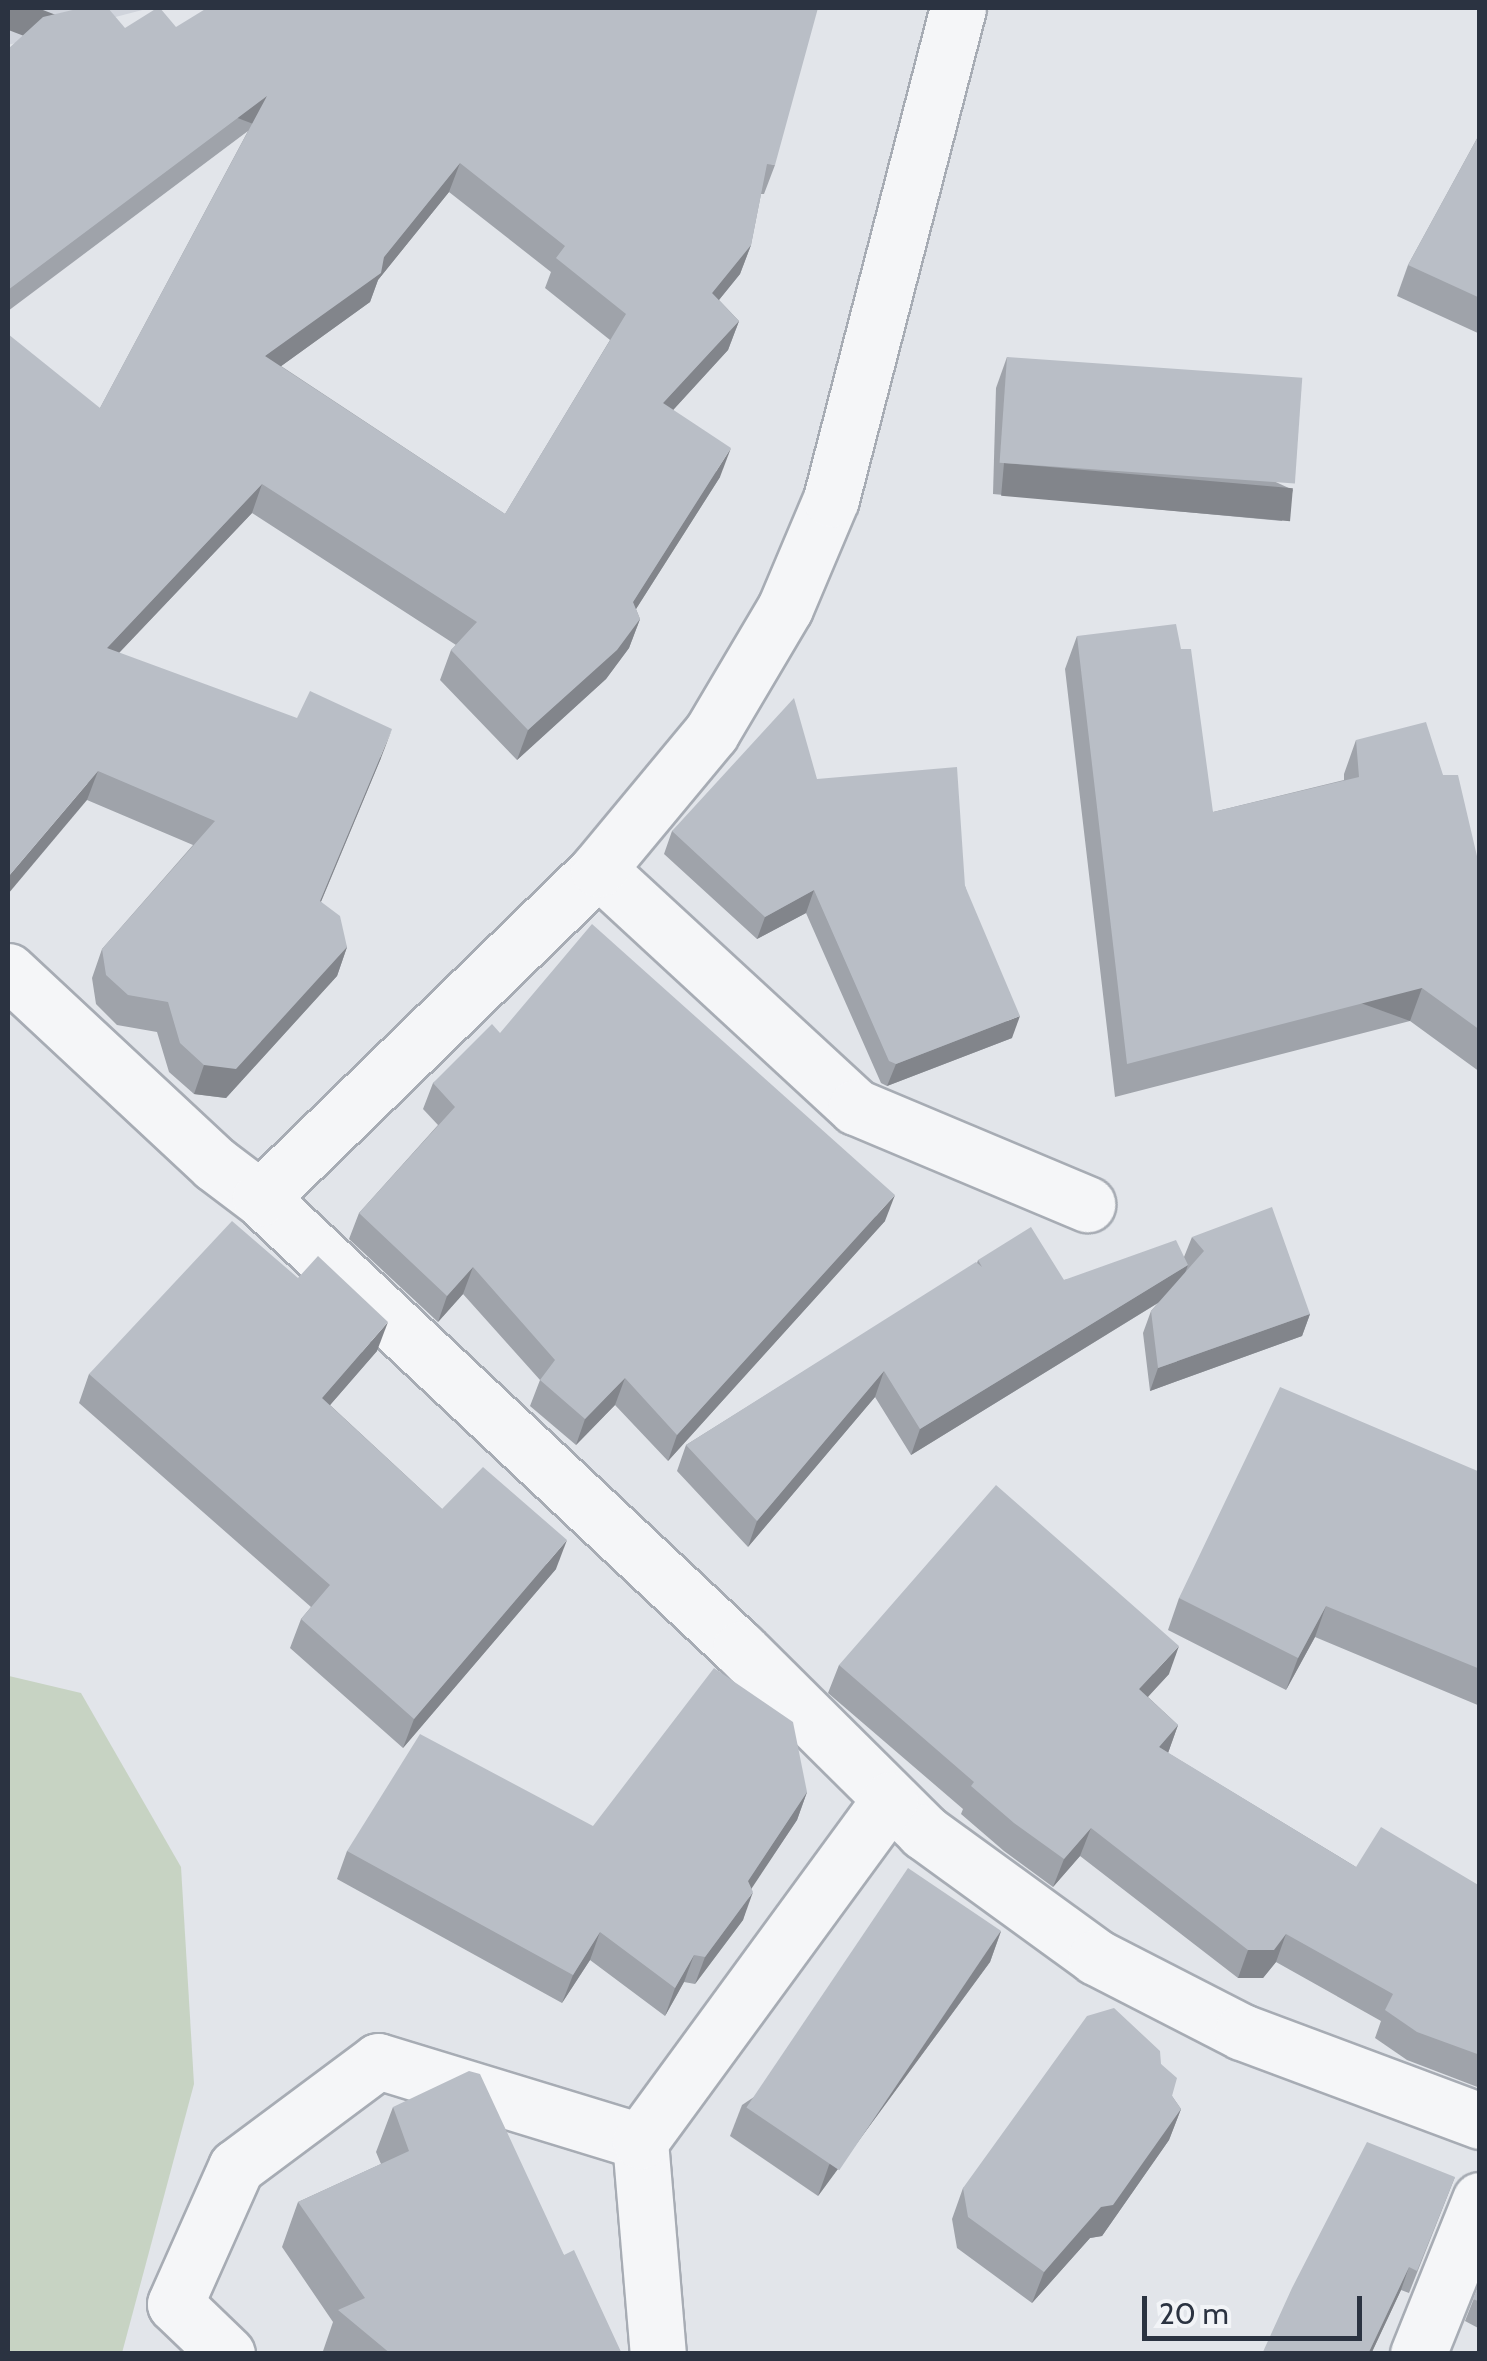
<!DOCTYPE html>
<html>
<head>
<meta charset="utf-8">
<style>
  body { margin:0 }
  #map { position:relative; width:1487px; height:2361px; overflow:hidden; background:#e2e5ea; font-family:Cabin,sans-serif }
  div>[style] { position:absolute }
  .built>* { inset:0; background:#d0d4dc }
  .green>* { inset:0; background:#c7d3c3 }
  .roads { filter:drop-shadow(2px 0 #a7acb4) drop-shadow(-2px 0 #a7acb4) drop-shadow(0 2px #a7acb4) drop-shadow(0 -2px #a7acb4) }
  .minor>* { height:55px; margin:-27.5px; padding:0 27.5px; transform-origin:27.5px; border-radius:27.5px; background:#f5f6f8 }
  .wall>* { inset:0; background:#9fa3aa }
  .shaded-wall>* { inset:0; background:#82858b; transform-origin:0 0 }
  .building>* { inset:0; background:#b9bec6; transform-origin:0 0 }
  span { translate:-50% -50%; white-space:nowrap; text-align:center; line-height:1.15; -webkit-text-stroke:8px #f2f4f7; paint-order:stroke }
  .frame { position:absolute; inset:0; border:10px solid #2b3341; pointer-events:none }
  .scale { position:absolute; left:1142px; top:2296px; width:220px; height:45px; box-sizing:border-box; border:5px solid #2b3341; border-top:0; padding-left:12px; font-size:30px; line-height:35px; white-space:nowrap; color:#2b3341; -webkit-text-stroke:8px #f2f4f7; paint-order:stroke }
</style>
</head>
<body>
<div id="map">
  <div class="built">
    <div style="clip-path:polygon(8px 8px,150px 8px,8px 45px)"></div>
  </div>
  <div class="green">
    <div style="clip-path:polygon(9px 1676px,81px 1693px,181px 1867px,194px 2084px,122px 2353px,8px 2353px)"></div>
  </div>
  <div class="roads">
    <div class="minor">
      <div style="left:598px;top:869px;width:351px;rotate:42.7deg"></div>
      <div style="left:856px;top:1107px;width:251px;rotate:22.8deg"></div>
      <div style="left:8px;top:971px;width:283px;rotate:43deg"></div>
      <div style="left:215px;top:1164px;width:56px;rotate:37.1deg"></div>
      <div style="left:260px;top:1198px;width:659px;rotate:43.22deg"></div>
      <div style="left:740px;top:1649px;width:260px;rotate:44.8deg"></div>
      <div style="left:924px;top:1832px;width:213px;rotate:36deg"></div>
      <div style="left:1096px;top:1957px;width:164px;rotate:27.2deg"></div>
      <div style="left:1242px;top:2032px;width:254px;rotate:20.5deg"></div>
      <div style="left:260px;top:1198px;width:472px;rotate:-44.2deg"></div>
      <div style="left:598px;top:869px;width:177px;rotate:-50.3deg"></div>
      <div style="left:711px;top:733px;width:145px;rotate:-59.4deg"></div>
      <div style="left:785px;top:608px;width:118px;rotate:-67.1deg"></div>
      <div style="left:831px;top:499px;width:507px;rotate:-75.5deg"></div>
      <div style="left:640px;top:2141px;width:214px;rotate:85.2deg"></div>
      <div style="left:227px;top:2354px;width:72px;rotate:-136.1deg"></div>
      <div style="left:175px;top:2304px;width:150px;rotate:-66deg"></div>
      <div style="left:236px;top:2167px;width:177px;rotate:-36.7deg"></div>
      <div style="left:378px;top:2061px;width:274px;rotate:17deg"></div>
      <div style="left:640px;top:2141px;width:423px;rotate:-53.8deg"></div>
      <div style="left:1418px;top:2354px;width:166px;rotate:-68.1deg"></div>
    </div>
  </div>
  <div class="wall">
    <div style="clip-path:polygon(evenodd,176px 27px,775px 165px,764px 194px,761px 194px,751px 245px,740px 274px,719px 300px,739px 321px,728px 350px,673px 410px,720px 477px,636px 609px,640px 619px,629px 648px,606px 679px,517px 760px,440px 680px,451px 650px,456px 645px,252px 513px,119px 653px,381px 758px,321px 902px,347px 947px,337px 976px,226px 1098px,194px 1094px,169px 1072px,157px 1032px,117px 1025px,96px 1004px,92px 978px,102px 949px,193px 845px,87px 800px,100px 408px,248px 131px,8px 311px,8px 49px,125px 28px,176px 27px,449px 192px,551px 272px,545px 288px,610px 340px,505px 514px,281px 366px,370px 302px,378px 280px,449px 192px)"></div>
    <div style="clip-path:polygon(1480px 133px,1480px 334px,1397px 296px,1408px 265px)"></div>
    <div style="clip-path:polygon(1007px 357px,1293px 490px,1282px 521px,993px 494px,996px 388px)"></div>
    <div style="clip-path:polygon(1077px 636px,1213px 812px,1344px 780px,1344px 774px,1356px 740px,1443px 775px,1480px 869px,1480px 1072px,1410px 1021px,1115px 1097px,1065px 669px)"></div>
    <div style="clip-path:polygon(817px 779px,965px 886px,1012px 1038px,887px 1086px,881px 1083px,806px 913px,757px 939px,664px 854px,672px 831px)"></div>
    <div style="clip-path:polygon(500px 1033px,885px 1221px,668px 1461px,615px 1405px,576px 1445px,530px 1406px,540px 1380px,463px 1294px,438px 1322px,349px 1239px,359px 1213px,438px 1125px,423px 1109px,433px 1083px)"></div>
    <div style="clip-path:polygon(1192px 1237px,1310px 1314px,1302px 1336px,1150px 1391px,1143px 1333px,1151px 1311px,1158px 1303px,911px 1455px,875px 1397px,748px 1547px,677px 1471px,686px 1445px,977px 1263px,978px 1260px,1064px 1280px,1184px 1257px)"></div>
    <div style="clip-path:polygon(377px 1351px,330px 1405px,442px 1509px,556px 1569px,403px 1748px,290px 1648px,301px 1619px,311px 1607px,79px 1403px,89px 1374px)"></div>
    <div style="clip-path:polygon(1480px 1472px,1480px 1706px,1315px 1637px,1286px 1690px,1168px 1630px,1179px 1598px)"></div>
    <div style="clip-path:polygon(839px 1665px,1169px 1674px,1148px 1697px,1178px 1725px,1168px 1753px,1356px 1867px,1480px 1886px,1480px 2088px,1407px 2060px,1375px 2038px,1381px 2021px,1276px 1962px,1263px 1978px,1238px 1978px,1080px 1856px,1053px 1887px,1004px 1851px,961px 1814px,963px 1809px,828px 1693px)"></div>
    <div style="clip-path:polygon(807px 1792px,797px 1820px,751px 1888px,743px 1920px,695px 1984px,684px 1982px,665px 2016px,590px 1960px,562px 2003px,337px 1879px,347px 1851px,593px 1826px)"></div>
    <div style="clip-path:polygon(1001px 1931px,990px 1962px,818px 2196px,730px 2136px,742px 2105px)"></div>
    <div style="clip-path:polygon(1161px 2064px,1172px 2096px,1181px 2109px,1169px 2140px,1102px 2236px,1090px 2238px,1032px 2303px,957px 2248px,952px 2219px,963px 2188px)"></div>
    <div style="clip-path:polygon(393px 2107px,564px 2255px,622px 2354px,322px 2354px,333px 2322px,282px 2247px,298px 2202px,381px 2164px,376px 2152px)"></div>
    <div style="clip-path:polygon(1455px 2177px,1409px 2293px,1401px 2290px,1371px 2354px,1262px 2354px)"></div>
    <div style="clip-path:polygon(1480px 2283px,1480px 2329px,1465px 2321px)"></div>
  </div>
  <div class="shaded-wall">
    <div style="left:267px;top:96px;width:31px;height:324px;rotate:111deg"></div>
    <div style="clip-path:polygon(460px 163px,449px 192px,378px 280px,370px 302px,255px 385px,265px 356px,384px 257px)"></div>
    <div style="clip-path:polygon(751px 245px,740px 274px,701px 322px,712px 293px)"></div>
    <div style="clip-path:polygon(739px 321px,728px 350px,653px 432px,663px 403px)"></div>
    <div style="clip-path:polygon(731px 448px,720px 477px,622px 631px,633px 602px)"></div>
    <div style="left:1004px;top:463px;width:290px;height:33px;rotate:5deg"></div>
    <div style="clip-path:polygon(262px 484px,252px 513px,96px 677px,107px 648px)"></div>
    <div style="clip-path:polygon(640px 619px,629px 648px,606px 679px,517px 760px,528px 730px)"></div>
    <div style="clip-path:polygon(392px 729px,381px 758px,309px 930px,320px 901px)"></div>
    <div style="clip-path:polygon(98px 771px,87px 800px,8px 894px,8px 877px)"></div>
    <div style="clip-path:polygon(814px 890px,806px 913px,757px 939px,765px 917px)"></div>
    <div style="clip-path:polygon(347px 947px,337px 976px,226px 1098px,194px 1094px,204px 1065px)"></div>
    <div style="left:1422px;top:988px;width:35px;height:305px;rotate:110deg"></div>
    <div style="clip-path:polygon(1020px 1016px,1012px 1038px,887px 1086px,896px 1064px)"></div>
    <div style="clip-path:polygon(895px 1195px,885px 1221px,668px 1461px,677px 1435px)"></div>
    <div style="clip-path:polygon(1188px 1265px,1179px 1290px,911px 1455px,920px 1429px)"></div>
    <div style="clip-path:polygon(473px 1267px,463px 1294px,438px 1322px,447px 1296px)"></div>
    <div style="clip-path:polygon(1310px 1314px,1302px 1336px,1150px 1391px,1158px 1368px)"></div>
    <div style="clip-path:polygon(388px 1322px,377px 1351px,311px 1427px,322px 1398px)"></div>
    <div style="clip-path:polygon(884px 1371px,875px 1397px,748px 1547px,757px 1521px)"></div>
    <div style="clip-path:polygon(625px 1378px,615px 1405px,576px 1445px,585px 1419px)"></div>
    <div style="clip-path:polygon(567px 1540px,556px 1569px,403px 1748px,414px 1719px)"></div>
    <div style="clip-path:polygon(1326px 1606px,1315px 1637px,1286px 1690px,1298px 1658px)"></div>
    <div style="clip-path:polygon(1179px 1646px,1169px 1674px,1129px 1717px,1139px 1689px)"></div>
    <div style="clip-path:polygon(1178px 1725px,1168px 1753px,1159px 1747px)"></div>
    <div style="clip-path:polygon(807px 1792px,797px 1820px,738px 1909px,748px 1881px)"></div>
    <div style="clip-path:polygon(1091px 1828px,1080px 1856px,1053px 1887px,1064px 1859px)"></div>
    <div style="clip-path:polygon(753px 1892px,743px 1920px,695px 1984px,705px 1957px)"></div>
    <div style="clip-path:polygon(1001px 1931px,990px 1962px,818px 2196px,829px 2165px)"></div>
    <div style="clip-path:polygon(600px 1932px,590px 1960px,562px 2003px,573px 1975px)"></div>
    <div style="clip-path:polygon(1286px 1934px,1276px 1962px,1263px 1978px,1238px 1978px,1248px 1950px)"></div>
    <div style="clip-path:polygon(694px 1955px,684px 1982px,665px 2016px,675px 1988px)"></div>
    <div style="clip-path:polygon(1181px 2109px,1169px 2140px,1102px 2236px,1090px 2238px,1032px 2303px,1044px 2272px)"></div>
    <div style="clip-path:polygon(1409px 2267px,1401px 2290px,1371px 2354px,1368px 2354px)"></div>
  </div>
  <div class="building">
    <div style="clip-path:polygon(evenodd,81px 8px,108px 8px,125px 28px,157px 8px,160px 8px,176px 27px,207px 8px,818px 8px,775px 165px,767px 164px,751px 245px,712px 293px,739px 321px,663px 403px,731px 448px,633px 602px,640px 619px,617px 650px,528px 730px,451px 650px,477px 622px,262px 484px,107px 648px,297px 718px,310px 691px,392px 729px,320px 901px,340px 916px,347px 947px,236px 1069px,204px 1065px,180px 1043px,168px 1002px,128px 995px,106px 975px,102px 949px,215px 821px,98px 771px,8px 877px,8px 334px,100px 408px,267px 96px,8px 290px,8px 49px,43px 17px,81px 8px,460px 163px,565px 246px,556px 258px,626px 314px,505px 514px,265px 356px,381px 273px,384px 257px,460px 163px)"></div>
    <div style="clip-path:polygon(1480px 133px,1480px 298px,1408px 265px)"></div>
    <div style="left:1007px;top:357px;width:296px;height:106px;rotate:4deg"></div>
    <div style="clip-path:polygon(1176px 624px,1181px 649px,1191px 649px,1213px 812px,1359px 777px,1356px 740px,1426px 722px,1443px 775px,1458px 775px,1480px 869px,1480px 1030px,1422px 988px,1127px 1064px,1077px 636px)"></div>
    <div style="clip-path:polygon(794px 698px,817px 779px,957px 767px,965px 886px,1020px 1016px,896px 1064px,889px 1061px,814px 890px,765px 917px,672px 831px)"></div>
    <div style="clip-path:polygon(592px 924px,895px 1195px,677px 1435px,625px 1378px,585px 1419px,540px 1380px,555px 1360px,473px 1267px,447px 1296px,359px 1213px,455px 1107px,433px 1083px,492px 1024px,500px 1033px)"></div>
    <div style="clip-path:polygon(1272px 1207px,1310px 1314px,1158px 1368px,1151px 1311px,1204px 1251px,1192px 1237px)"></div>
    <div style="clip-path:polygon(232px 1221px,298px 1278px,318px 1256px,388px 1322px,322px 1398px,442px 1509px,483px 1467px,567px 1540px,414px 1719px,301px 1619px,330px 1585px,89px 1374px)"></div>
    <div style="clip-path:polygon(1031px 1227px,1064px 1280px,1176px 1240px,1188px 1265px,920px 1429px,884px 1371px,757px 1521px,686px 1445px,976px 1262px,982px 1267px,978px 1260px)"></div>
    <div style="clip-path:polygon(1280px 1387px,1480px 1472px,1480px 1669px,1326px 1606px,1298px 1658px,1179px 1598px)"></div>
    <div style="clip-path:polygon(996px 1485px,1179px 1646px,1139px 1689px,1178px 1725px,1159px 1747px,1356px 1867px,1381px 1827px,1480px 1886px,1480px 2055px,1417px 2032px,1385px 2010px,1393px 1994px,1286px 1934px,1274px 1950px,1248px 1950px,1091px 1828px,1064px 1859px,1014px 1823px,971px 1786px,974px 1782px,839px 1665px)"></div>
    <div style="clip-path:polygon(714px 1668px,793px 1722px,807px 1792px,748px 1881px,753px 1892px,705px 1957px,694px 1955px,675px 1988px,600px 1932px,573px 1975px,347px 1851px,420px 1734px,593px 1826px)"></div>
    <div style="left:908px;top:1868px;width:112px;height:289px;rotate:34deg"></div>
    <div style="clip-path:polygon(1114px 2008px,1160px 2051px,1161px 2064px,1177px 2078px,1172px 2096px,1181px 2109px,1113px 2205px,1101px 2207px,1044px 2272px,968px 2217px,963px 2188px,1087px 2016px)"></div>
    <div style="clip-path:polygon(469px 2071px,480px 2074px,564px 2255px,574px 2250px,622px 2354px,391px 2354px,338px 2310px,365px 2298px,298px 2202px,409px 2151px,393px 2107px)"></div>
    <div style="clip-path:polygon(1367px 2142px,1455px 2177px,1417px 2271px,1409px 2267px,1368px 2354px,1262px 2354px,1292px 2288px)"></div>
    <div style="clip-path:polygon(1480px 2283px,1480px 2302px,1473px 2299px)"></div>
  </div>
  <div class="frame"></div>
  <div class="scale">20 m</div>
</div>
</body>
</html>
